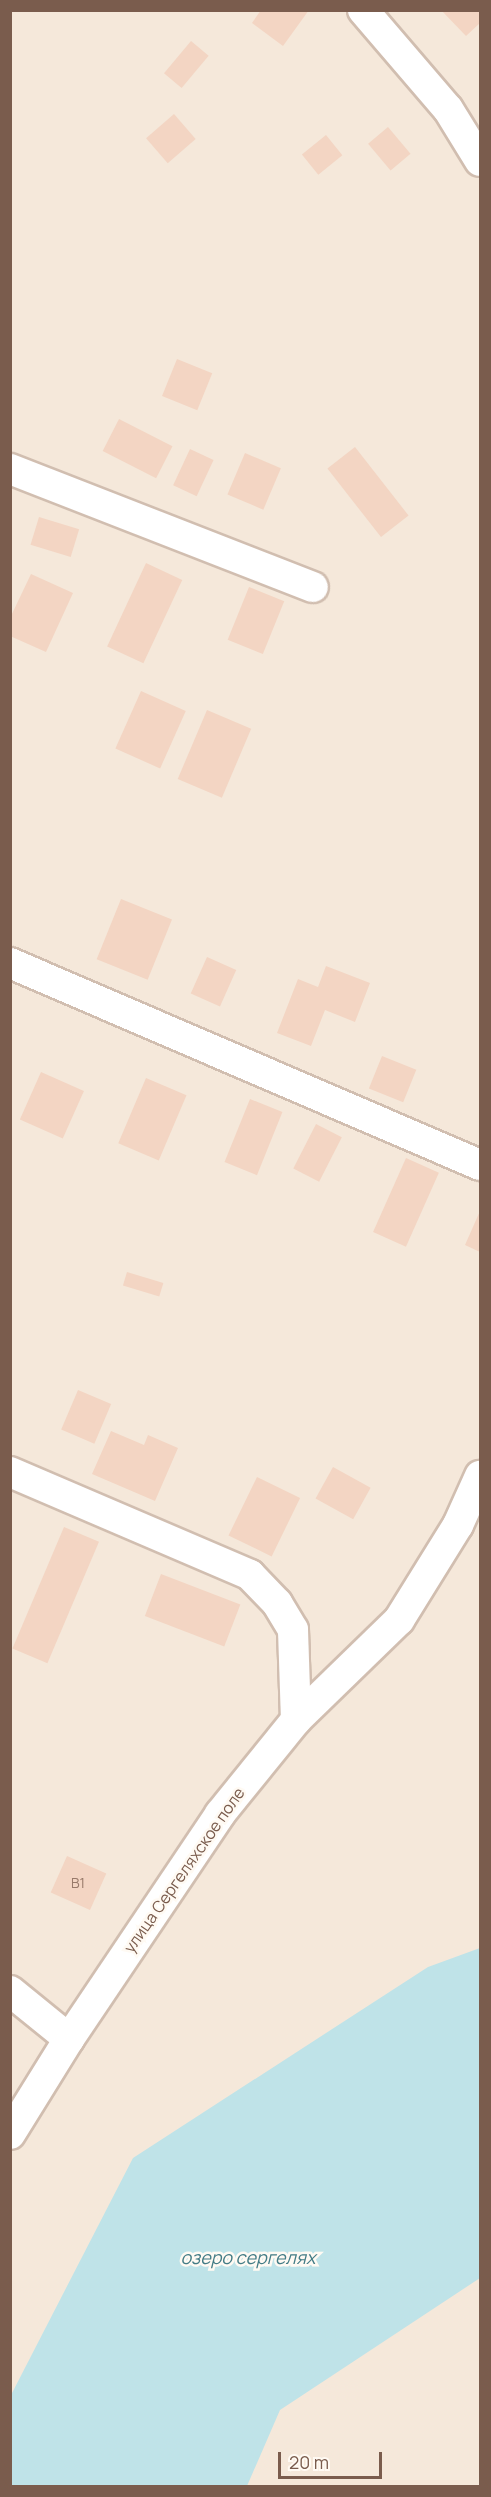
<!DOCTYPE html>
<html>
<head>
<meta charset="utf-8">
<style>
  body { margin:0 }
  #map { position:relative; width:491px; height:2497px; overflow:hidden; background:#fdf6ec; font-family:Manrope,sans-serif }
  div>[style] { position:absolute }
  .residential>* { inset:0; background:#f5e8da; transform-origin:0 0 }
  .water>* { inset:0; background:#bfe3e8 }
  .building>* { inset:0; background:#f3d5c3; transform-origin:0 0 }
  .roads { filter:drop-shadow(2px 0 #d1beb0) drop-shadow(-2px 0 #d1beb0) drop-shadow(0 2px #d1beb0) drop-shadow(0 -2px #d1beb0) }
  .street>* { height:30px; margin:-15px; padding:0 15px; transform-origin:15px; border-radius:15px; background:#fff }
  span { translate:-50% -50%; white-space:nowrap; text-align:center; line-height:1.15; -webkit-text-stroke:5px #fffaf3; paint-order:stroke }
  .number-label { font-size:14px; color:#987a6a }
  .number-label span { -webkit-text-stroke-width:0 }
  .street-label { font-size:16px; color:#7a5c4d }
  .water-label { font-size:18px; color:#437c86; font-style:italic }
  .frame { position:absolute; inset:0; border:12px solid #7a5c4d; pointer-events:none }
  .scale { position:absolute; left:278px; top:2452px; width:104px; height:27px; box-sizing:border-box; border:3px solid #7a5c4d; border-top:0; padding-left:8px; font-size:18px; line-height:21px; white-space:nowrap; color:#7a5c4d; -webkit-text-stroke:4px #fffaf3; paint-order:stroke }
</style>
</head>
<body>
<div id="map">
  <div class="residential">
    <div style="left:11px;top:11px;width:469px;height:2475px"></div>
  </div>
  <div class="water">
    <div style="clip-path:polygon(480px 1948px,480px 2278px,280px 2410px,247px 2486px,11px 2486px,11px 2395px,133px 2158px,428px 1967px)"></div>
  </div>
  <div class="building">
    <div style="clip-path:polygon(261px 10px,309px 10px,283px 46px,252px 23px)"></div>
    <div style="clip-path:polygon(441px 10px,480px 10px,480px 23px,466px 36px)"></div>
    <div style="left:191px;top:41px;width:23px;height:42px;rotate:40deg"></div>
    <div style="left:174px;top:114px;width:33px;height:37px;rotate:49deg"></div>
    <div style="left:388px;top:127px;width:35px;height:26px;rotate:50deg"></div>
    <div style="left:326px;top:135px;width:26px;height:31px;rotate:51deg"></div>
    <div style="left:177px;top:359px;width:38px;height:40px;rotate:22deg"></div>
    <div style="left:119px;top:419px;width:60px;height:36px;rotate:27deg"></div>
    <div style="left:355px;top:447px;width:87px;height:35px;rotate:52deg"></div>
    <div style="left:190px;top:449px;width:26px;height:40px;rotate:25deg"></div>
    <div style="left:245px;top:453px;width:39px;height:45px;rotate:23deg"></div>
    <div style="left:39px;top:517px;width:42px;height:29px;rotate:17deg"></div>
    <div style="left:146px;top:563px;width:40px;height:92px;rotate:25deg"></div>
    <div style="clip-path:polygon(31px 574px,73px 593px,46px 652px,10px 636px,10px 618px)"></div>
    <div style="left:249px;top:587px;width:38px;height:57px;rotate:22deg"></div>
    <div style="left:141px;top:691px;width:49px;height:63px;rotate:24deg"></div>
    <div style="left:207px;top:710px;width:48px;height:75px;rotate:23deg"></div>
    <div style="left:121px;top:899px;width:55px;height:65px;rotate:22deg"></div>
    <div style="left:207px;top:957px;width:32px;height:40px;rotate:24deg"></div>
    <div style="clip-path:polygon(326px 966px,370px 983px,355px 1022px,325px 1010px,311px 1046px,277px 1033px,298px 979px,318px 987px)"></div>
    <div style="left:382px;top:1056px;width:37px;height:35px;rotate:22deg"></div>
    <div style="left:41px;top:1072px;width:47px;height:52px;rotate:24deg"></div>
    <div style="left:146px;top:1078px;width:44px;height:71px;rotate:23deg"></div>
    <div style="left:250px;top:1099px;width:35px;height:68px;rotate:22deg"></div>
    <div style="left:316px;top:1124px;width:29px;height:50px;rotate:27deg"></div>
    <div style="left:406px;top:1158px;width:36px;height:81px;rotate:24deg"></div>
    <div style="clip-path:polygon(480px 1211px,480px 1252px,465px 1245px)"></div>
    <div style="left:127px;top:1272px;width:38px;height:14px;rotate:17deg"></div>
    <div style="left:78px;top:1390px;width:36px;height:43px;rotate:23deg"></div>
    <div style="clip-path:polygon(111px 1431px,144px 1445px,148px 1435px,178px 1448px,155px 1501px,92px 1474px)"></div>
    <div style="left:333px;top:1467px;width:43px;height:36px;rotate:29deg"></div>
    <div style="left:257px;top:1477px;width:48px;height:65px;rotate:26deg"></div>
    <div style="left:64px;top:1527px;width:38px;height:132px;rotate:23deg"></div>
    <div style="left:161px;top:1574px;width:85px;height:45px;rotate:21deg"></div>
    <div style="left:67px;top:1856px;width:43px;height:40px;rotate:24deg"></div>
  </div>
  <div class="roads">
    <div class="street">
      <div style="left:363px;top:10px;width:130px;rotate:49.4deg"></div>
      <div style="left:448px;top:109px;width:61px;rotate:58.4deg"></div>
      <div style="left:10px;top:469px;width:325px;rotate:21.3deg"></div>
      <div style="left:10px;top:963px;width:512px;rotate:23.26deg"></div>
      <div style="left:10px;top:1472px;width:261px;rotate:23.2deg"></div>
      <div style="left:250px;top:1575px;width:39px;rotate:46deg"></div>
      <div style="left:277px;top:1603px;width:31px;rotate:59deg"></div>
      <div style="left:293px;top:1630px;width:90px;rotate:88.1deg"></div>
      <div style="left:10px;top:1991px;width:76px;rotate:39.1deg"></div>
      <div style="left:10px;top:2134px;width:112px;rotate:-58.2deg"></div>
      <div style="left:69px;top:2039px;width:271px;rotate:-56.1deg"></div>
      <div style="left:220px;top:1814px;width:121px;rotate:-51deg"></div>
      <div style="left:296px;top:1720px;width:144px;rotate:-44.2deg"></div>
      <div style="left:399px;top:1620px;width:112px;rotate:-58.2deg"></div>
      <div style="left:458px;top:1525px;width:54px;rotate:-65.8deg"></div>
    </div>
  </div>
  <div class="number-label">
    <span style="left:78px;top:1883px">В1</span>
  </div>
  <div class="street-label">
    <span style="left:184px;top:1870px;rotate:-55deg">улица Сергеляхское поле</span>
  </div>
  <div class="water-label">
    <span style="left:248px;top:2257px">озеро сергелях</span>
  </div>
  <div class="frame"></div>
  <div class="scale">20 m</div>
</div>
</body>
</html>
